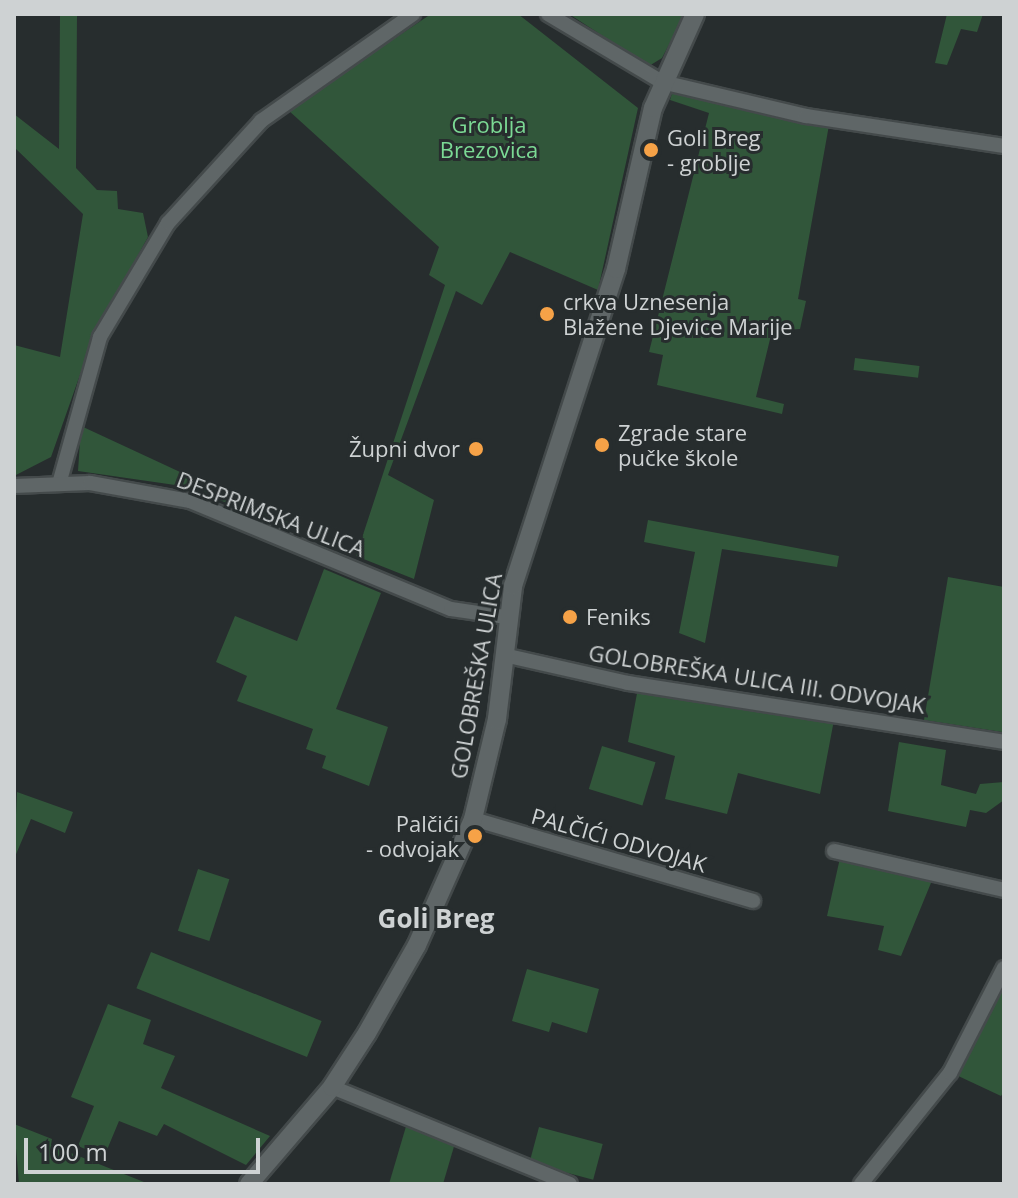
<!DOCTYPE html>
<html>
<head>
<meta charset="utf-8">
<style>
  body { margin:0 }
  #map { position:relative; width:1018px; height:1198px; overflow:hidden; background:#272d2e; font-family:"Open Sans",sans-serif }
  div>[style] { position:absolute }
  .green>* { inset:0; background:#31563a; transform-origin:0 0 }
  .roads { filter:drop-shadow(2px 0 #444a4b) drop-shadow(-2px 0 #444a4b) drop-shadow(0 2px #444a4b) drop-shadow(0 -2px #444a4b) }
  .minor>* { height:14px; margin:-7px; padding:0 7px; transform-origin:7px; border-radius:7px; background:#5f6667 }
  .tertiary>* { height:18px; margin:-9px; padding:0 9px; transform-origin:9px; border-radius:9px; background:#5f6667 }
  .dots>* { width:22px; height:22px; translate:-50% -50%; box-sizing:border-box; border:4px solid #272d2e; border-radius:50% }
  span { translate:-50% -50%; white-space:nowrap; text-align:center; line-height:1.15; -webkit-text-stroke:6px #272d2e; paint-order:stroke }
  .park-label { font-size:22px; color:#7bd994 }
  .poi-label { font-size:22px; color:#ced2d3 }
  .left { translate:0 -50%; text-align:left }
  .right { translate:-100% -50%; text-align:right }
  .street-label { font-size:22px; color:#ced2d3 }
  .quarter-label { font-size:26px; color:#ced2d3; font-weight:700 }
  .frame { position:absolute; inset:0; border:16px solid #ced2d3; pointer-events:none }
  .scale { position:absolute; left:24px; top:1138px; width:236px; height:36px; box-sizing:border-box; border:4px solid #ced2d3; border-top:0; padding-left:10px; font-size:24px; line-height:28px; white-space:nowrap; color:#ced2d3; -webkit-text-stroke:6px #272d2e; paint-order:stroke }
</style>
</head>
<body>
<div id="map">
  <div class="green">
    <div style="clip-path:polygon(60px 14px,77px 14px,76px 168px,97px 190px,117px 191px,118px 209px,143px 213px,148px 237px,94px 335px,51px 457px,14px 476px,14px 345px,60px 357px,83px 214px,14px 147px,14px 114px,59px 149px)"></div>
    <div style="clip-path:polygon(431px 14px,518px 14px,638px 108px,598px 290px,510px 252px,482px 305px,456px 291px,388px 475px,434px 500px,414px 579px,356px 556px,445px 285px,429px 275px,439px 247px,288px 110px)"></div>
    <div style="clip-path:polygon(569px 14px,685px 14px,662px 58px,649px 66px)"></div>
    <div style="clip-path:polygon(947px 14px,983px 14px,977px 32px,961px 29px,947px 65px,935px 63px)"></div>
    <div style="clip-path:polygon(673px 90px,829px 125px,798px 299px,806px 301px,800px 329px,772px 331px,756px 397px,784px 404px,782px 414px,657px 385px,663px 355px,649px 352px,709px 113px,670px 100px)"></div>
    <div style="left:855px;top:358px;width:65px;height:12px;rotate:7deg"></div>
    <div style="clip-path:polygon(81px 426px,288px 522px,286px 528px,189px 487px,78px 471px)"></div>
    <div style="clip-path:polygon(648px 520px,839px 556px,837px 567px,722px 549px,705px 643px,679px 633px,695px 552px,644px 542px)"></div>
    <div style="clip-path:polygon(324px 569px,381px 593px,336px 709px,388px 727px,369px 786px,322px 768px,326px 756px,306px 749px,313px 729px,237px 701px,247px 676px,216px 662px,235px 616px,297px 641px)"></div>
    <div style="clip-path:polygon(948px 577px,1004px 587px,1002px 732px,924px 720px)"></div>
    <div style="clip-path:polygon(638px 688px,834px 720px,820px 794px,738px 773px,727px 814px,665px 799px,675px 756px,628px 742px)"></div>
    <div style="clip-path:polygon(899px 742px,946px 750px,941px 785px,976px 794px,980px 784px,1004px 782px,1004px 800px,986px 813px,970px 810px,966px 827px,888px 811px)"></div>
    <div style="left:602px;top:746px;width:56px;height:45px;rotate:17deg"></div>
    <div style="clip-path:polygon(17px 792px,73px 812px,65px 833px,31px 819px,14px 859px)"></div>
    <div style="clip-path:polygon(840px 858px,933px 878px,901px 956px,878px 950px,884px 926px,827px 916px)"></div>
    <div style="left:198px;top:869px;width:33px;height:65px;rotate:18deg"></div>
    <div style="left:151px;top:952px;width:184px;height:39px;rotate:22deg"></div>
    <div style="clip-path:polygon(527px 969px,599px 989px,587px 1033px,552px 1022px,549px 1032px,512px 1021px)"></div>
    <div style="clip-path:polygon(1004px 980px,1004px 1091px,1001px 1096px,954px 1074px)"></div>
    <div style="clip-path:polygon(108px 1004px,151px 1020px,143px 1044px,175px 1056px,161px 1088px,270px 1136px,246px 1165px,164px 1124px,157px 1136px,119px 1121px,104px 1157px,78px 1146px,94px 1106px,71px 1097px)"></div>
    <div style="clip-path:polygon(407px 1123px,455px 1143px,443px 1184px,389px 1184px)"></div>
    <div style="clip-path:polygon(14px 1124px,52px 1139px,51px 1145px,149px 1184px,19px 1184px)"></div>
    <div style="left:539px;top:1127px;width:66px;height:37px;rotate:15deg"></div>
  </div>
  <div class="roads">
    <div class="minor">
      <div style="left:548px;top:14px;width:133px;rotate:30.8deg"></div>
      <div style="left:662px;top:82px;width:148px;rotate:13.3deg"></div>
      <div style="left:806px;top:116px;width:200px;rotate:8.6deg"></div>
      <div style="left:59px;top:484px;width:153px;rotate:-74.4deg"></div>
      <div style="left:100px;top:337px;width:133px;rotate:-59.2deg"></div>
      <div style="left:168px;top:223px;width:138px;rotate:-47.6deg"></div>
      <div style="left:261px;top:121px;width:186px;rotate:-35.1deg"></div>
      <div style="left:14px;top:486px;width:76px;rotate:-2.3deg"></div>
      <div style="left:90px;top:483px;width:102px;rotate:10.2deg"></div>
      <div style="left:190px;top:501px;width:282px;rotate:22.5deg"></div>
      <div style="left:451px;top:609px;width:56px;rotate:8.3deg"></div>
      <div style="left:504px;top:655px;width:127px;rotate:12.7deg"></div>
      <div style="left:628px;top:683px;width:381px;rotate:8.9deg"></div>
      <div style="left:473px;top:819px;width:292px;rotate:16.3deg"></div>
      <div style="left:834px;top:851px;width:174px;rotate:12.9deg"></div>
      <div style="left:332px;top:1087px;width:257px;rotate:22.2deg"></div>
      <div style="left:861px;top:1184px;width:142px;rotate:-51.3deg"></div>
      <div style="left:950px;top:1073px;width:118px;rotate:-62.8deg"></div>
    </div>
    <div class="tertiary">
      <div style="left:249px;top:1184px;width:128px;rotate:-49.4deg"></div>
      <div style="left:332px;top:1087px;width:64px;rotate:-57.1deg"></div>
      <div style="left:367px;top:1033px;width:101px;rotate:-60.4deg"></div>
      <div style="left:417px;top:945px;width:138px;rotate:-66deg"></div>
      <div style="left:473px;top:819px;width:103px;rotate:-76.5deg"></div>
      <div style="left:497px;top:719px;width:134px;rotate:-83.1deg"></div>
      <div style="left:513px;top:586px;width:333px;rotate:-72deg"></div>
      <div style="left:616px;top:269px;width:165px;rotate:-77.1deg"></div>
      <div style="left:653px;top:108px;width:103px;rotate:-65.9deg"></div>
    </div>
  </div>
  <div class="dots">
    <div style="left:651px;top:150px;background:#f6a247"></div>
    <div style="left:547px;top:314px;background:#f6a247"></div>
    <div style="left:602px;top:445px;background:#f6a247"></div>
    <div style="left:476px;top:449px;background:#f6a247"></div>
    <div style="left:570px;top:617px;background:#f6a247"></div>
    <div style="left:475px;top:836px;background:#f6a247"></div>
  </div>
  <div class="park-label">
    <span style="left:489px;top:137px">Groblja<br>Brezovica</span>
  </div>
  <div class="poi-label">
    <span class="left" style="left:667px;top:150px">Goli Breg<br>- groblje</span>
    <span class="left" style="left:563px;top:314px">crkva Uznesenja<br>Blažene Djevice Marije</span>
    <span class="left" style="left:618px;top:445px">Zgrade stare<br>pučke škole</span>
    <span class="right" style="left:460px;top:449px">Župni dvor</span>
    <span class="left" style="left:586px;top:617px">Feniks</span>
    <span class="right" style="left:459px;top:836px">Palčići<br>- odvojak</span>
  </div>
  <div class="street-label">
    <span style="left:271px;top:514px;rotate:21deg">DESPRIMSKA ULICA</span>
    <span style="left:476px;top:676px;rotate:-80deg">GOLOBREŠKA ULICA</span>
    <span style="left:757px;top:679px;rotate:9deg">GOLOBREŠKA ULICA III. ODVOJAK</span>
    <span style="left:619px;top:840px;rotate:16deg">PALČIĆI ODVOJAK</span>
  </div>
  <div class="quarter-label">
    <span style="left:436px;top:919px">Goli Breg</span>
  </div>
  <div class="frame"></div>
  <div class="scale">100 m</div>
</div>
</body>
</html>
